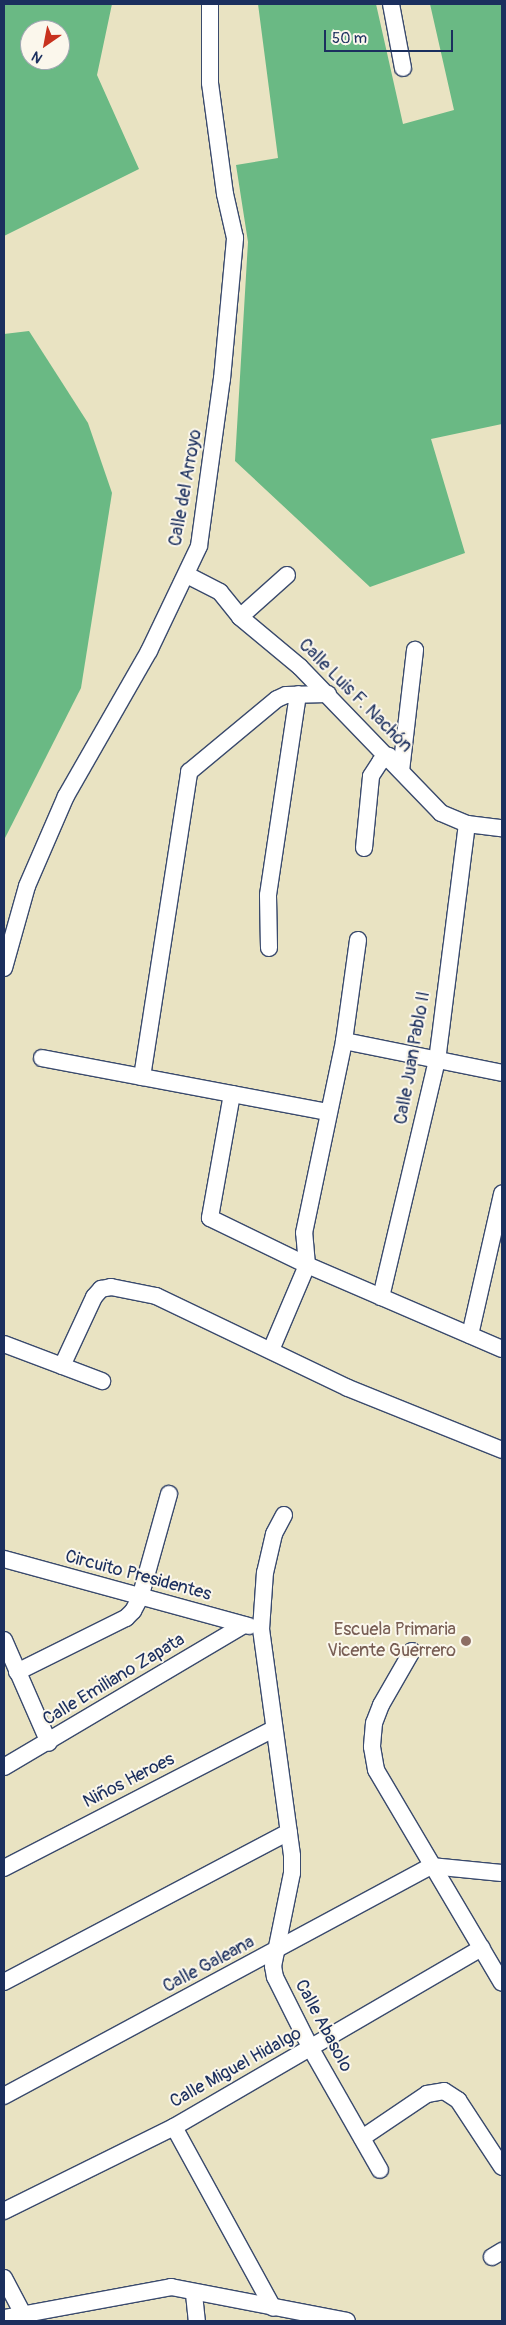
<!DOCTYPE html>
<html>
<head>
<meta charset="utf-8">
<style>
  body { margin:0 }
  #map { position:relative; width:506px; height:2325px; overflow:hidden; background:#e9e3c2; font-family:Pangolin,sans-serif }
  div>[style] { position:absolute }
  .forest>* { inset:0; background:#6ab984 }
  .roads { filter:drop-shadow(1px 0 #3a4a6d) drop-shadow(-1px 0 #3a4a6d) drop-shadow(0 1px #3a4a6d) drop-shadow(0 -1px #3a4a6d) }
  .minor>* { height:16px; margin:-8px; padding:0 8px; transform-origin:8px; border-radius:8px; background:#fff }
  .dots>* { width:14px; height:14px; translate:-50% -50%; box-sizing:border-box; border:2px solid #fbf7ec; border-radius:50% }
  span { translate:-50% -50%; white-space:nowrap; text-align:center; line-height:1.15; -webkit-text-stroke:4px #fbf7ec; paint-order:stroke }
  .street-label { font-size:18px; color:#1b2f5e }
  .education-label { font-size:18px; color:#785e54 }
  .right { translate:-100% -50%; text-align:right }
  .frame { position:absolute; inset:0; border:5px solid #1b2f5e; pointer-events:none }
  .north { position:absolute; left:20px; top:20px; width:50px; height:50px; box-sizing:border-box; background:#fbf7ec; border:1px solid #a1a7b3; border-radius:50%; rotate:213deg; font-size:14px; font-weight:700; line-height:20px; text-align:center; color:#1b2f5e }
  .north::after { content:''; display:block; margin:auto; width:18px; height:22px; background:#c8321e; clip-path:polygon(50% 0,100% 100%,50% 72%,0 100%) }
  .scale { position:absolute; left:324px; top:30px; width:129px; height:22px; box-sizing:border-box; border:2px solid #1b2f5e; border-top:0; padding-left:6px; font-size:15px; line-height:18px; white-space:nowrap; color:#1b2f5e; -webkit-text-stroke:4px #fbf7ec; paint-order:stroke }
</style>
</head>
<body>
<div id="map">
  <div class="forest">
    <div style="clip-path:polygon(evenodd,4px 4px,112px 4px,97px 75px,139px 169px,4px 236px,4px 4px,30px 30px,60px 30px,60px 60px,30px 60px,30px 30px)"></div>
    <div style="clip-path:polygon(258px 4px,376px 4px,403px 124px,454px 110px,430px 4px,502px 4px,502px 424px,431px 439px,465px 553px,370px 587px,235px 461px,248px 242px,236px 165px,278px 158px)"></div>
    <div style="clip-path:polygon(29px 331px,88px 423px,112px 493px,81px 688px,4px 840px,4px 334px)"></div>
  </div>
  <div class="roads">
    <div class="minor">
      <div style="left:391px;top:4px;width:65px;rotate:79.4deg"></div>
      <div style="left:187px;top:575px;width:37px;rotate:27deg"></div>
      <div style="left:220px;top:592px;width:32px;rotate:51deg"></div>
      <div style="left:240px;top:617px;width:78px;rotate:39.8deg"></div>
      <div style="left:300px;top:667px;width:203px;rotate:46deg"></div>
      <div style="left:441px;top:813px;width:28px;rotate:23deg"></div>
      <div style="left:467px;top:824px;width:35px;rotate:7deg"></div>
      <div style="left:240px;top:617px;width:63px;rotate:-41.8deg"></div>
      <div style="left:401px;top:771px;width:122px;rotate:-83.4deg"></div>
      <div style="left:364px;top:848px;width:72px;rotate:-84.4deg"></div>
      <div style="left:371px;top:776px;width:17px;rotate:-57deg"></div>
      <div style="left:380px;top:762px;width:11px;rotate:-34deg"></div>
      <div style="left:269px;top:948px;width:53px;rotate:-91.1deg"></div>
      <div style="left:268px;top:895px;width:203px;rotate:-81.5deg"></div>
      <div style="left:4px;top:968px;width:85px;rotate:-74.3deg"></div>
      <div style="left:27px;top:886px;width:98px;rotate:-66.6deg"></div>
      <div style="left:66px;top:796px;width:167px;rotate:-60.2deg"></div>
      <div style="left:149px;top:651px;width:116px;rotate:-64.5deg"></div>
      <div style="left:199px;top:546px;width:169px;rotate:-82.2deg"></div>
      <div style="left:222px;top:379px;width:142px;rotate:-84.7deg"></div>
      <div style="left:235px;top:238px;width:45px;rotate:-102.8deg"></div>
      <div style="left:225px;top:194px;width:112px;rotate:-97.7deg"></div>
      <div style="left:210px;top:83px;width:79px;rotate:-90deg"></div>
      <div style="left:344px;top:1041px;width:161px;rotate:11.4deg"></div>
      <div style="left:42px;top:1058px;width:290px;rotate:10.7deg"></div>
      <div style="left:142px;top:1077px;width:309px;rotate:-81.2deg"></div>
      <div style="left:189px;top:772px;width:114px;rotate:-39.7deg"></div>
      <div style="left:277px;top:699px;width:10px;rotate:-24deg"></div>
      <div style="left:286px;top:695px;width:42px;rotate:-1.4deg"></div>
      <div style="left:232px;top:1094px;width:126px;rotate:100.1deg"></div>
      <div style="left:210px;top:1218px;width:108px;rotate:25.9deg"></div>
      <div style="left:307px;top:1265px;width:212px;rotate:23.3deg"></div>
      <div style="left:381px;top:1297px;width:243px;rotate:-76.7deg"></div>
      <div style="left:437px;top:1061px;width:239px;rotate:-82.8deg"></div>
      <div style="left:470px;top:1335px;width:145px;rotate:-77.2deg"></div>
      <div style="left:4px;top:1344px;width:105px;rotate:20.7deg"></div>
      <div style="left:271px;top:1350px;width:92px;rotate:-67deg"></div>
      <div style="left:307px;top:1265px;width:32px;rotate:-95deg"></div>
      <div style="left:304px;top:1233px;width:196px;rotate:-78.2deg"></div>
      <div style="left:344px;top:1041px;width:102px;rotate:-82.1deg"></div>
      <div style="left:62px;top:1366px;width:76px;rotate:-65.1deg"></div>
      <div style="left:94px;top:1297px;width:11px;rotate:-49deg"></div>
      <div style="left:101px;top:1289px;width:10px;rotate:-11deg"></div>
      <div style="left:111px;top:1287px;width:46px;rotate:11.3deg"></div>
      <div style="left:156px;top:1296px;width:213px;rotate:25.6deg"></div>
      <div style="left:348px;top:1388px;width:166px;rotate:21.9deg"></div>
      <div style="left:284px;top:1515px;width:21px;rotate:118deg"></div>
      <div style="left:274px;top:1534px;width:39px;rotate:103deg"></div>
      <div style="left:265px;top:1572px;width:57px;rotate:94deg"></div>
      <div style="left:261px;top:1629px;width:229px;rotate:82.2deg"></div>
      <div style="left:292px;top:1856px;width:17px;rotate:90deg"></div>
      <div style="left:292px;top:1873px;width:95px;rotate:101.5deg"></div>
      <div style="left:273px;top:1966px;width:11px;rotate:80deg"></div>
      <div style="left:275px;top:1977px;width:80px;rotate:63.4deg"></div>
      <div style="left:311px;top:2049px;width:139px;rotate:60.3deg"></div>
      <div style="left:4px;top:1559px;width:254px;rotate:15.3deg"></div>
      <div style="left:4px;top:1640px;width:112px;rotate:66.4deg"></div>
      <div style="left:412px;top:1651px;width:62px;rotate:119.9deg"></div>
      <div style="left:381px;top:1705px;width:19px;rotate:111deg"></div>
      <div style="left:374px;top:1723px;width:24px;rotate:95deg"></div>
      <div style="left:372px;top:1747px;width:23px;rotate:80deg"></div>
      <div style="left:376px;top:1770px;width:247px;rotate:59.4deg"></div>
      <div style="left:17px;top:1672px;width:122px;rotate:-26.4deg"></div>
      <div style="left:126px;top:1618px;width:10px;rotate:-45deg"></div>
      <div style="left:133px;top:1611px;width:15px;rotate:-62deg"></div>
      <div style="left:140px;top:1598px;width:108px;rotate:-74.4deg"></div>
      <div style="left:4px;top:1767px;width:279px;rotate:-30.6deg"></div>
      <div style="left:431px;top:1866px;width:71px;rotate:5.6deg"></div>
      <div style="left:4px;top:1868px;width:303px;rotate:-27.3deg"></div>
      <div style="left:4px;top:1982px;width:322px;rotate:-27.8deg"></div>
      <div style="left:4px;top:2096px;width:485px;rotate:-28.3deg"></div>
      <div style="left:174px;top:2127px;width:206px;rotate:61.3deg"></div>
      <div style="left:362px;top:2138px;width:78px;rotate:-34.1deg"></div>
      <div style="left:427px;top:2094px;width:17px;rotate:-10deg"></div>
      <div style="left:444px;top:2091px;width:17px;rotate:33deg"></div>
      <div style="left:458px;top:2100px;width:80px;rotate:56.7deg"></div>
      <div style="left:4px;top:2211px;width:190px;rotate:-26.3deg"></div>
      <div style="left:174px;top:2127px;width:356px;rotate:-30.2deg"></div>
      <div style="left:492px;top:2257px;width:12px;rotate:-31deg"></div>
      <div style="left:4px;top:2278px;width:41px;rotate:62.2deg"></div>
      <div style="left:194px;top:2294px;width:27px;rotate:84deg"></div>
      <div style="left:4px;top:2318px;width:170px;rotate:-10.5deg"></div>
      <div style="left:171px;top:2287px;width:179px;rotate:10.9deg"></div>
    </div>
  </div>
  <div class="dots">
    <div style="left:466px;top:1641px;background:#8d6e63"></div>
  </div>
  <div class="street-label">
    <span style="left:186px;top:488px;rotate:-80deg">Calle del Arroyo</span>
    <span style="left:355px;top:696px;rotate:45deg">Calle Luis F. Nachón</span>
    <span style="left:413px;top:1058px;rotate:-80deg">Calle Juan Pablo II</span>
    <span style="left:138px;top:1576px;rotate:15deg">Circuito Presidentes</span>
    <span style="left:114px;top:1680px;rotate:-31deg">Calle Emiliano Zapata</span>
    <span style="left:129px;top:1781px;rotate:-27deg">Niños Heroes</span>
    <span style="left:209px;top:1965px;rotate:-28deg">Calle Galeana</span>
    <span style="left:323px;top:2026px;rotate:62deg">Calle Abasolo</span>
    <span style="left:236px;top:2068px;rotate:-29deg">Calle Miguel Hidalgo</span>
  </div>
  <div class="education-label">
    <span class="right" style="left:456px;top:1641px">Escuela Primaria<br>Vicente Guerrero</span>
  </div>
  <div class="frame"></div>
  <div class="north">N</div>
  <div class="scale">50 m</div>
</div>
</body>
</html>
